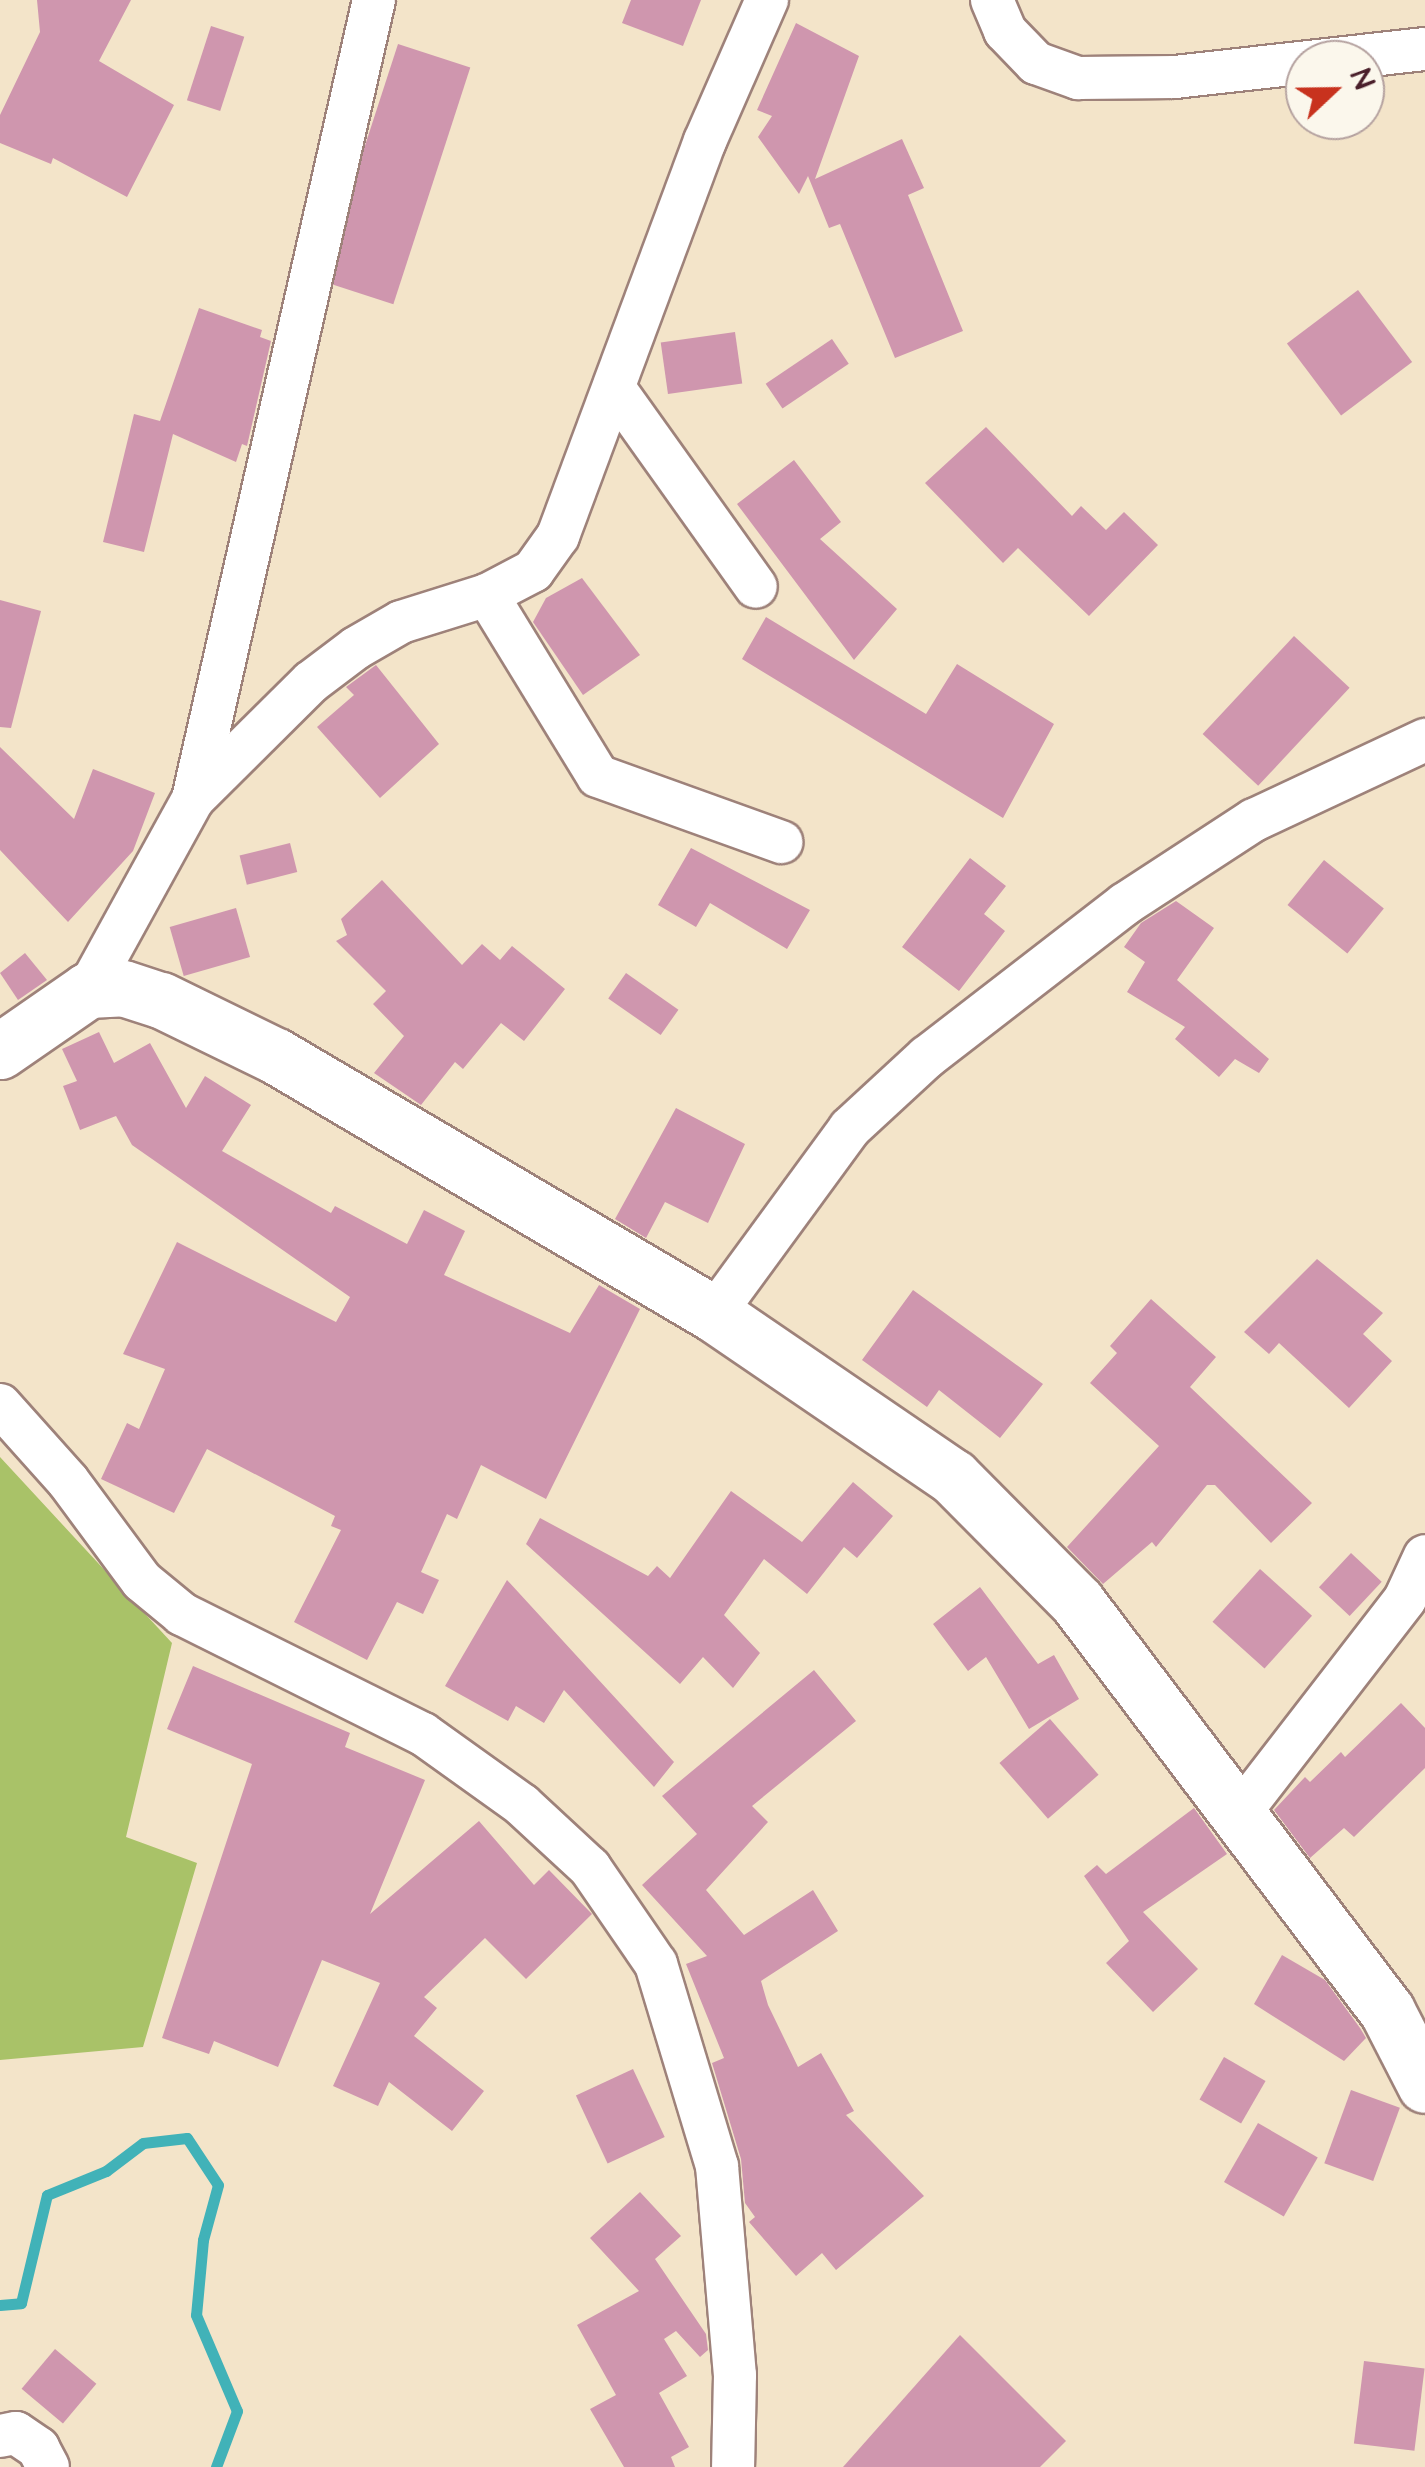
<!DOCTYPE html>
<html>
<head>
<meta charset="utf-8">
<style>
  body { margin:0 }
  #map { position:relative; width:1425px; height:2467px; overflow:hidden; background:#f3e4c9; font-family:"Architects Daughter",sans-serif }
  div>[style] { position:absolute }
  .green>* { inset:0; background:#a9c268 }
  .stream>* { height:11px; margin:-5.5px; padding:0 5.5px; transform-origin:5.5px; border-radius:5.5px; background:#41b2b8 }
  .building>* { inset:0; background:#cf96ae; transform-origin:0 0 }
  .roads { filter:drop-shadow(2px 0 #9e827a) drop-shadow(-2px 0 #9e827a) drop-shadow(0 2px #9e827a) drop-shadow(0 -2px #9e827a) }
  .street>* { height:42px; margin:-21px; padding:0 21px; transform-origin:21px; border-radius:21px; background:#fff }
  .secondary>* { height:55px; margin:-27.5px; padding:0 27.5px; transform-origin:27.5px; border-radius:27.5px; background:#fff }
  span { translate:-50% -50%; white-space:nowrap; text-align:center; line-height:1.15; -webkit-text-stroke:10px #fbf7ec; paint-order:stroke }
  .north { position:absolute; left:1285px; top:40px; width:100px; height:100px; box-sizing:border-box; background:#fbf7ec; border:2px solid #b4a19f; border-radius:50%; rotate:68deg; font-size:28px; font-weight:700; line-height:40px; text-align:center; color:#4a1f2b }
  .north::after { content:''; display:block; margin:auto; width:35px; height:45px; background:#c8321e; clip-path:polygon(50% 0,100% 100%,50% 72%,0 100%) }
</style>
</head>
<body>
<div id="map">
  <div class="green">
    <div style="clip-path:polygon(0 1457px,172px 1643px,126px 1837px,197px 1863px,143px 2047px,0 2060px)"></div>
  </div>
  <div class="stream">
    <div style="left:0;top:2305px;width:21px;rotate:-5deg"></div>
    <div style="left:21px;top:2303px;width:111px;rotate:-76.5deg"></div>
    <div style="left:47px;top:2195px;width:64px;rotate:-22.1deg"></div>
    <div style="left:106px;top:2171px;width:46px;rotate:-37.1deg"></div>
    <div style="left:143px;top:2143px;width:44px;rotate:-6.5deg"></div>
    <div style="left:187px;top:2138px;width:56px;rotate:56.6deg"></div>
    <div style="left:218px;top:2185px;width:57px;rotate:105.3deg"></div>
    <div style="left:203px;top:2240px;width:75px;rotate:95.3deg"></div>
    <div style="left:196px;top:2315px;width:104px;rotate:66.9deg"></div>
    <div style="left:237px;top:2411px;width:60px;rotate:110.6deg"></div>
  </div>
  <div class="building">
    <div style="clip-path:polygon(37px 0,131px 0,99px 61px,174px 105px,127px 197px,53px 158px,51px 164px,0 143px,0 115px,40px 32px)"></div>
    <div style="clip-path:polygon(631px 0,701px 0,683px 46px,622px 23px)"></div>
    <div style="clip-path:polygon(796px 23px,859px 56px,815px 179px,902px 139px,924px 188px,908px 195px,963px 331px,895px 358px,840px 224px,829px 228px,808px 176px,799px 194px,758px 137px,772px 116px,757px 110px)"></div>
    <div style="left:211px;top:26px;width:35px;height:78px;rotate:18deg"></div>
    <div style="left:398px;top:44px;width:76px;height:249px;rotate:18deg"></div>
    <div style="left:1358px;top:290px;width:90px;height:89px;rotate:53deg"></div>
    <div style="clip-path:polygon(199px 308px,262px 330px,260px 337px,271px 341px,247px 446px,242px 444px,236px 462px,173px 434px,144px 552px,103px 542px,134px 414px,160px 421px)"></div>
    <div style="left:735px;top:332px;width:52px;height:75px;rotate:82deg"></div>
    <div style="left:832px;top:339px;width:30px;height:80px;rotate:56deg"></div>
    <div style="clip-path:polygon(986px 427px,1072px 516px,1081px 506px,1106px 530px,1124px 512px,1158px 545px,1089px 616px,1018px 548px,1003px 563px,925px 483px)"></div>
    <div style="clip-path:polygon(794px 460px,841px 522px,820px 539px,897px 609px,854px 660px,737px 504px)"></div>
    <div style="clip-path:polygon(582px 578px,640px 655px,583px 695px,533px 622px,546px 598px)"></div>
    <div style="clip-path:polygon(0 600px,41px 611px,11px 728px,0 727px)"></div>
    <div style="clip-path:polygon(766px 617px,926px 714px,957px 664px,1054px 724px,1003px 818px,742px 659px)"></div>
    <div style="left:1294px;top:636px;width:76px;height:134px;rotate:43deg"></div>
    <div style="clip-path:polygon(376px 665px,439px 744px,380px 798px,317px 727px,354px 695px,346px 687px)"></div>
    <div style="clip-path:polygon(0 747px,74px 819px,93px 769px,155px 793px,133px 851px,68px 922px,0 850px)"></div>
    <div style="left:290px;top:843px;width:30px;height:52px;rotate:76deg"></div>
    <div style="clip-path:polygon(691px 848px,810px 910px,787px 949px,710px 903px,696px 927px,658px 905px)"></div>
    <div style="clip-path:polygon(970px 858px,1006px 886px,984px 914px,1005px 931px,959px 991px,902px 947px)"></div>
    <div style="left:1324px;top:860px;width:77px;height:58px;rotate:39deg"></div>
    <div style="clip-path:polygon(382px 880px,462px 965px,482px 944px,500px 960px,512px 946px,565px 989px,524px 1041px,501px 1023px,463px 1069px,455px 1062px,421px 1105px,374px 1073px,404px 1036px,373px 1004px,386px 991px,336px 941px,347px 935px,341px 919px)"></div>
    <div style="clip-path:polygon(1176px 901px,1214px 928px,1177px 980px,1269px 1059px,1259px 1073px,1235px 1059px,1219px 1077px,1175px 1039px,1185px 1027px,1127px 992px,1145px 962px,1124px 947px,1141px 923px)"></div>
    <div style="left:236px;top:908px;width:51px;height:69px;rotate:74deg"></div>
    <div style="clip-path:polygon(25px 953px,47px 980px,18px 1000px,0 973px)"></div>
    <div style="left:626px;top:973px;width:64px;height:31px;rotate:35deg"></div>
    <div style="clip-path:polygon(99px 1032px,114px 1063px,150px 1043px,186px 1108px,205px 1076px,251px 1105px,222px 1151px,331px 1213px,335px 1206px,407px 1244px,424px 1210px,465px 1231px,444px 1275px,570px 1333px,599px 1285px,640px 1309px,546px 1499px,481px 1465px,457px 1519px,447px 1514px,421px 1572px,439px 1580px,423px 1614px,397px 1602px,367px 1660px,294px 1622px,341px 1530px,331px 1526px,335px 1516px,207px 1449px,174px 1513px,101px 1479px,127px 1423px,139px 1429px,165px 1369px,123px 1354px,177px 1242px,336px 1322px,350px 1297px,132px 1145px,116px 1116px,80px 1130px,63px 1086px,77px 1081px,62px 1049px)"></div>
    <div style="clip-path:polygon(676px 1108px,745px 1144px,708px 1223px,665px 1202px,646px 1238px,615px 1219px)"></div>
    <div style="clip-path:polygon(1317px 1259px,1383px 1313px,1363px 1334px,1392px 1361px,1349px 1408px,1279px 1343px,1269px 1354px,1244px 1332px)"></div>
    <div style="clip-path:polygon(913px 1290px,1043px 1384px,1000px 1438px,939px 1390px,927px 1407px,862px 1360px)"></div>
    <div style="clip-path:polygon(1151px 1299px,1216px 1357px,1190px 1387px,1312px 1503px,1271px 1543px,1215px 1485px,1207px 1485px,1156px 1547px,1152px 1542px,1103px 1584px,1067px 1547px,1159px 1446px,1090px 1383px,1117px 1353px,1110px 1346px)"></div>
    <div style="clip-path:polygon(853px 1482px,893px 1516px,857px 1558px,844px 1547px,807px 1594px,764px 1559px,724px 1615px,760px 1653px,733px 1688px,703px 1657px,680px 1684px,526px 1544px,540px 1518px,648px 1576px,657px 1566px,670px 1578px,731px 1491px,802px 1542px)"></div>
    <div style="left:1351px;top:1553px;width:42px;height:47px;rotate:43deg"></div>
    <div style="left:1260px;top:1569px;width:70px;height:71px;rotate:42deg"></div>
    <div style="clip-path:polygon(507px 1580px,674px 1762px,654px 1787px,564px 1690px,544px 1723px,516px 1706px,508px 1721px,445px 1686px)"></div>
    <div style="clip-path:polygon(980px 1587px,1038px 1664px,1054px 1655px,1079px 1699px,1029px 1729px,986px 1657px,968px 1671px,933px 1624px)"></div>
    <div style="clip-path:polygon(193px 1666px,350px 1733px,345px 1747px,425px 1780px,370px 1914px,479px 1821px,534px 1885px,549px 1870px,592px 1914px,526px 1979px,485px 1938px,424px 1997px,437px 2008px,414px 2036px,484px 2091px,452px 2131px,389px 2082px,378px 2106px,333px 2086px,380px 1983px,322px 1960px,278px 2067px,214px 2041px,209px 2054px,162px 2038px,252px 1764px,167px 1729px)"></div>
    <div style="clip-path:polygon(814px 1670px,856px 1721px,752px 1806px,768px 1822px,706px 1890px,744px 1935px,813px 1890px,838px 1931px,761px 1981px,768px 2005px,798px 2067px,821px 2053px,854px 2111px,846px 2115px,924px 2196px,836px 2270px,822px 2253px,796px 2276px,749px 2222px,755px 2217px,745px 2203px,741px 2159px,712px 2063px,724px 2058px,686px 1964px,707px 1956px,642px 1885px,697px 1834px,662px 1796px)"></div>
    <div style="clip-path:polygon(1401px 1703px,1425px 1728px,1425px 1768px,1354px 1837px,1344px 1828px,1310px 1858px,1274px 1810px,1305px 1777px,1310px 1782px,1341px 1752px,1345px 1757px)"></div>
    <div style="left:1050px;top:1719px;width:74px;height:67px;rotate:49deg"></div>
    <div style="clip-path:polygon(1194px 1808px,1227px 1854px,1143px 1912px,1198px 1969px,1153px 2012px,1106px 1963px,1129px 1941px,1084px 1876px,1097px 1865px,1106px 1874px)"></div>
    <div style="clip-path:polygon(1282px 1955px,1325px 1980px,1360px 2028px,1366px 2038px,1344px 2061px,1254px 2004px)"></div>
    <div style="left:1224px;top:2057px;width:48px;height:49px;rotate:30deg"></div>
    <div style="left:633px;top:2069px;width:75px;height:63px;rotate:65deg"></div>
    <div style="left:1351px;top:2090px;width:52px;height:78px;rotate:20deg"></div>
    <div style="left:1258px;top:2123px;width:69px;height:68px;rotate:30deg"></div>
    <div style="clip-path:polygon(640px 2192px,681px 2236px,655px 2259px,706px 2334px,708px 2350px,700px 2357px,676px 2331px,664px 2339px,687px 2376px,659px 2393px,689px 2447px,671px 2457px,675px 2467px,624px 2467px,590px 2409px,616px 2395px,577px 2325px,639px 2291px,590px 2238px)"></div>
    <div style="clip-path:polygon(960px 2335px,1066px 2441px,1040px 2467px,843px 2467px)"></div>
    <div style="left:55px;top:2349px;width:54px;height:52px;rotate:40deg"></div>
    <div style="left:1364px;top:2361px;width:61px;height:83px;rotate:7deg"></div>
  </div>
  <div class="roads">
    <div class="street">
      <div style="left:992px;top:0;width:34px;rotate:67deg"></div>
      <div style="left:1005px;top:31px;width:45px;rotate:45.9deg"></div>
      <div style="left:1036px;top:63px;width:45px;rotate:19.7deg"></div>
      <div style="left:1078px;top:78px;width:97px;rotate:-0.6deg"></div>
      <div style="left:1175px;top:77px;width:252px;rotate:-6.4deg"></div>
      <div style="left:614px;top:388px;width:244px;rotate:54.5deg"></div>
      <div style="left:487px;top:595px;width:212px;rotate:58.5deg"></div>
      <div style="left:598px;top:776px;width:195px;rotate:19.8deg"></div>
      <div style="left:193px;top:799px;width:166px;rotate:-44.8deg"></div>
      <div style="left:311px;top:682px;width:56px;rotate:-37.1deg"></div>
      <div style="left:356px;top:648px;width:52px;rotate:-30deg"></div>
      <div style="left:401px;top:622px;width:90px;rotate:-17.4deg"></div>
      <div style="left:487px;top:595px;width:52px;rotate:-27.6deg"></div>
      <div style="left:533px;top:571px;width:43px;rotate:-54.5deg"></div>
      <div style="left:558px;top:536px;width:421px;rotate:-69.6deg"></div>
      <div style="left:705px;top:141px;width:154px;rotate:-66.3deg"></div>
      <div style="left:88px;top:990px;width:218px;rotate:-61.2deg"></div>
      <div style="left:193px;top:799px;width:819px;rotate:-77.24deg"></div>
      <div style="left:714px;top:1314px;width:230px;rotate:-53.8deg"></div>
      <div style="left:850px;top:1128px;width:105px;rotate:-42.7deg"></div>
      <div style="left:927px;top:1057px;width:250px;rotate:-37.7deg"></div>
      <div style="left:1125px;top:904px;width:154px;rotate:-33.1deg"></div>
      <div style="left:1254px;top:820px;width:189px;rotate:-25.1deg"></div>
      <div style="left:0;top:1405px;width:102px;rotate:48.2deg"></div>
      <div style="left:68px;top:1481px;width:124px;rotate:53.5deg"></div>
      <div style="left:142px;top:1581px;width:52px;rotate:39.5deg"></div>
      <div style="left:182px;top:1614px;width:269px;rotate:26.5deg"></div>
      <div style="left:423px;top:1734px;width:122px;rotate:35.6deg"></div>
      <div style="left:522px;top:1805px;width:93px;rotate:42.8deg"></div>
      <div style="left:590px;top:1868px;width:116px;rotate:55.5deg"></div>
      <div style="left:656px;top:1964px;width:211px;rotate:73.2deg"></div>
      <div style="left:717px;top:2166px;width:210px;rotate:85.1deg"></div>
      <div style="left:735px;top:2375px;width:92px;rotate:91.2deg"></div>
      <div style="left:1239px;top:1814px;width:272px;rotate:-52.3deg"></div>
      <div style="left:1405px;top:1599px;width:47px;rotate:-65.1deg"></div>
      <div style="left:0;top:2436px;width:16px;rotate:-11deg"></div>
      <div style="left:16px;top:2433px;width:27px;rotate:34deg"></div>
      <div style="left:38px;top:2448px;width:21px;rotate:62deg"></div>
    </div>
    <div class="secondary">
      <div style="left:0;top:1051px;width:107px;rotate:-34.7deg"></div>
      <div style="left:88px;top:990px;width:35px;rotate:-3deg"></div>
      <div style="left:123px;top:988px;width:40px;rotate:18deg"></div>
      <div style="left:161px;top:1000px;width:128px;rotate:26deg"></div>
      <div style="left:276px;top:1056px;width:508px;rotate:30.5deg"></div>
      <div style="left:714px;top:1314px;width:289px;rotate:34.3deg"></div>
      <div style="left:953px;top:1477px;width:176px;rotate:45.2deg"></div>
      <div style="left:1077px;top:1602px;width:513px;rotate:52.84deg"></div>
      <div style="left:1387px;top:2011px;width:83px;rotate:62.8deg"></div>
    </div>
  </div>
  <div class="north">N</div>
</div>
</body>
</html>
